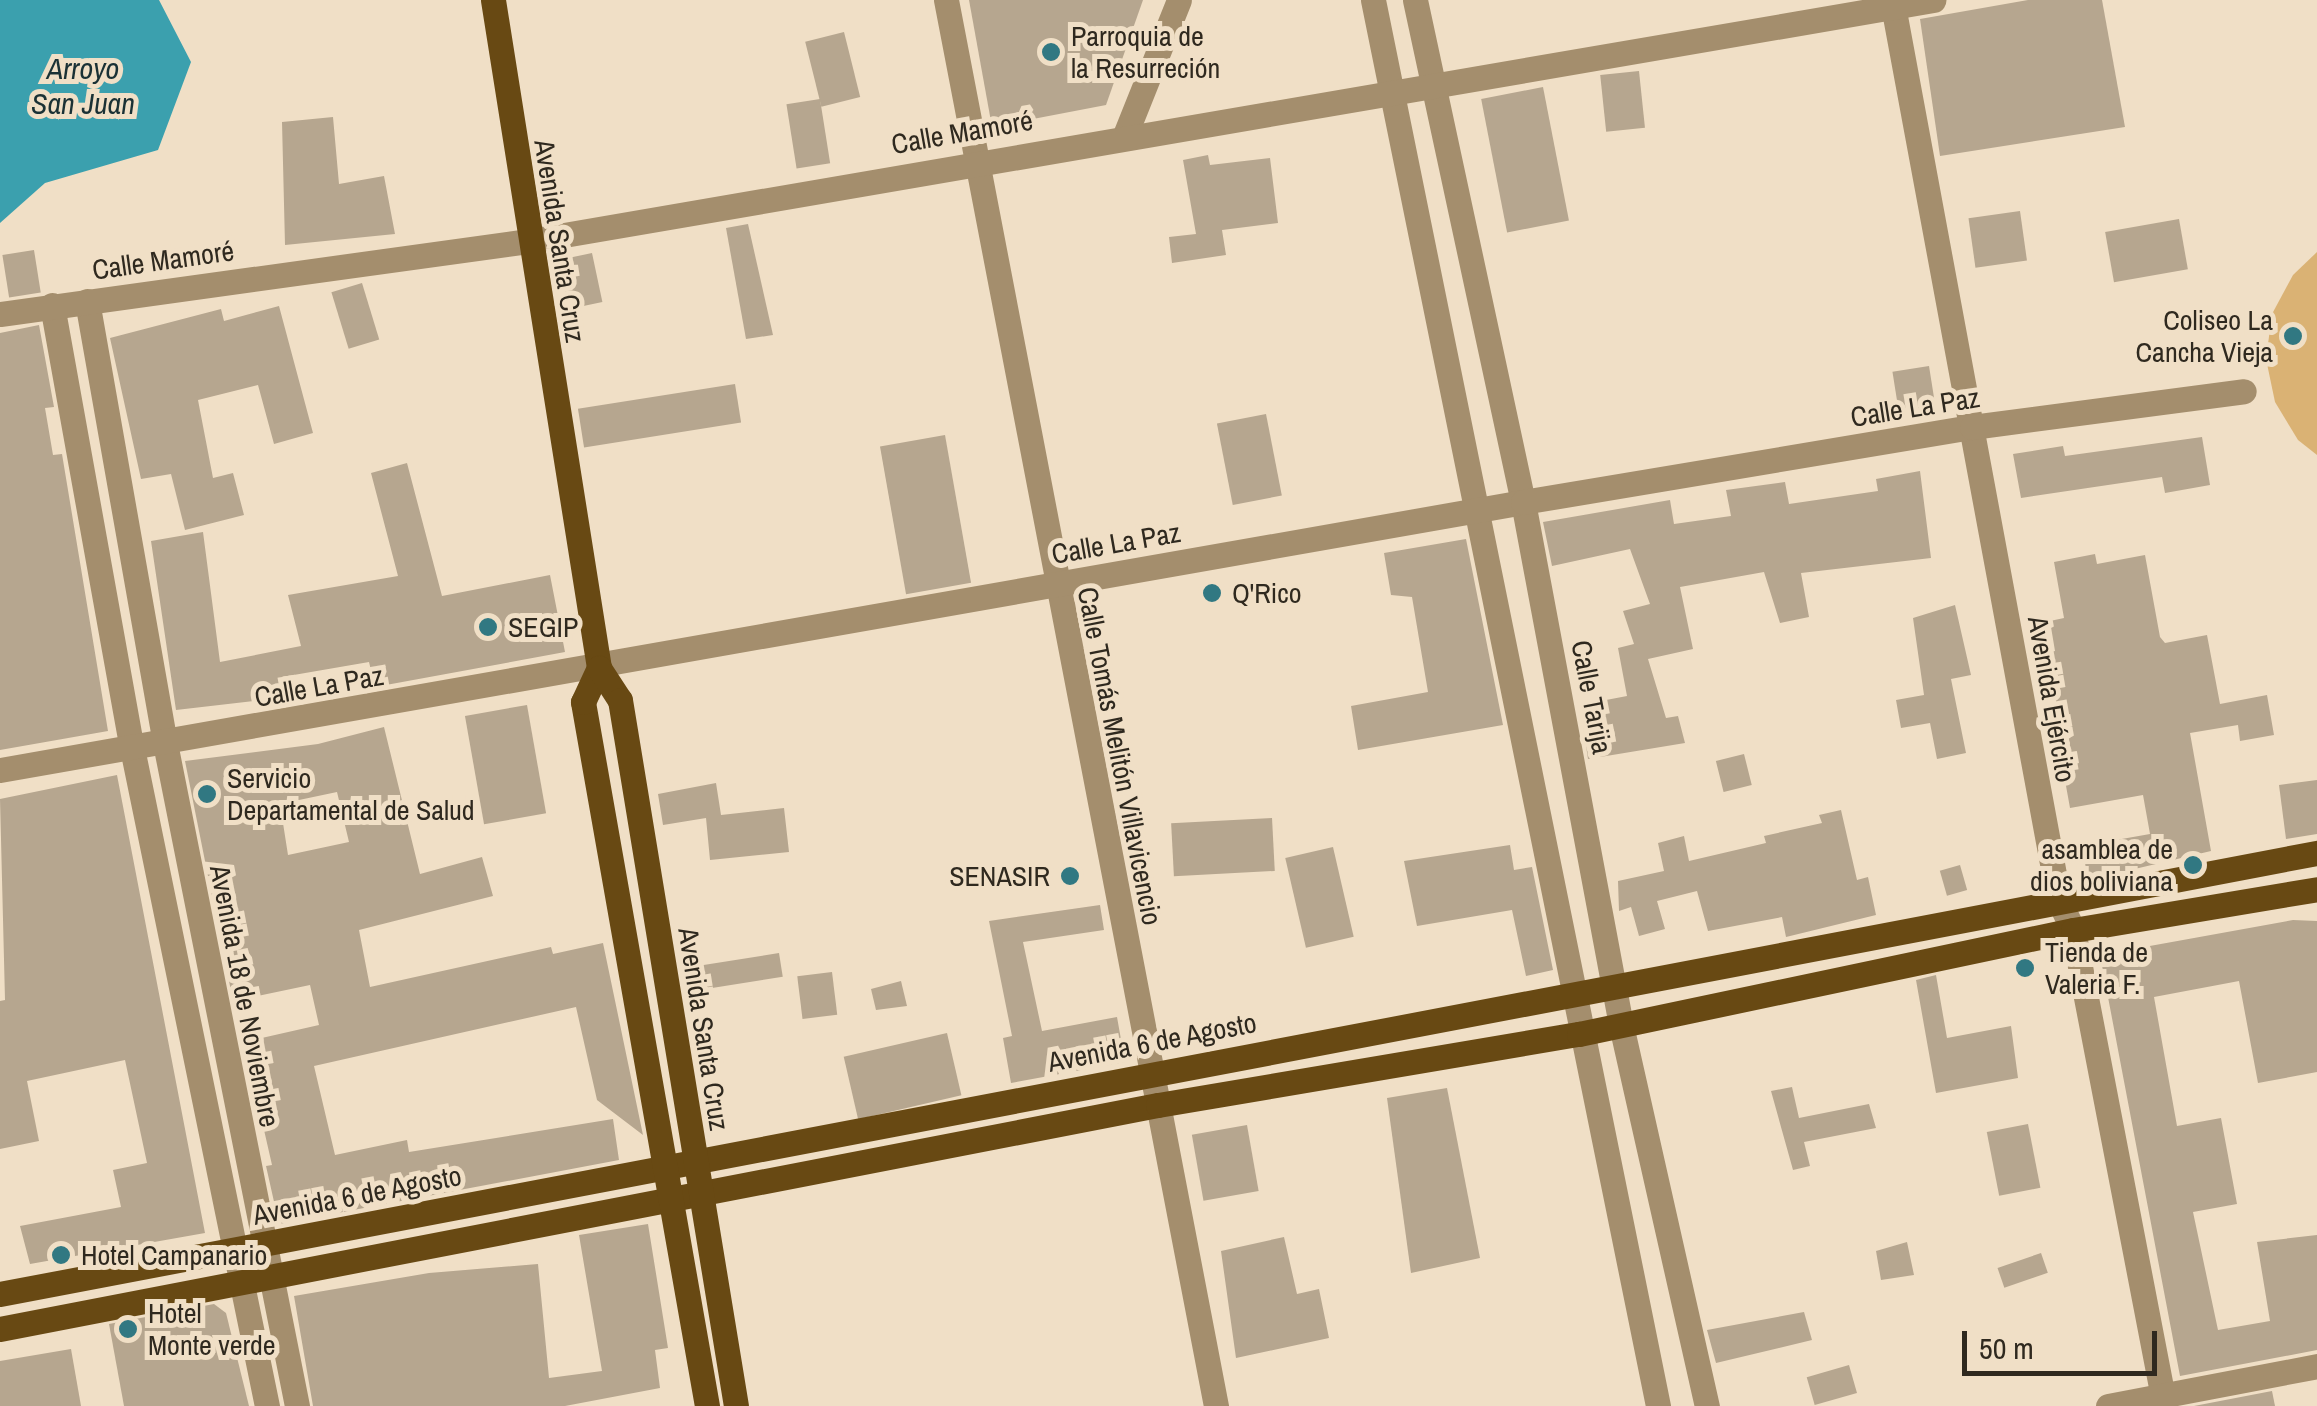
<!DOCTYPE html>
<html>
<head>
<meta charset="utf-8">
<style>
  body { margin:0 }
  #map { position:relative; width:2317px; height:1406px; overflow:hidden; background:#f0dfc6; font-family:"Archivo Narrow",sans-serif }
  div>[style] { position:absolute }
  .green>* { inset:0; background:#dab274 }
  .water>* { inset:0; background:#3ba0ae }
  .building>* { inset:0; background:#b6a68f; transform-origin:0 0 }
  .minor>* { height:25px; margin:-12.5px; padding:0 12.5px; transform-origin:12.5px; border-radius:12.5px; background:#a48e6d }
  .major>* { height:25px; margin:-12.5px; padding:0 12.5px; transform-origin:12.5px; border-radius:12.5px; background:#684913 }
  .dots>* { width:28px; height:28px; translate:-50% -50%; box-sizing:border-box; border:5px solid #f0dfc6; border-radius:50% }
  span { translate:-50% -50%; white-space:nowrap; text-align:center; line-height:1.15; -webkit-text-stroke:10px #f0dfc6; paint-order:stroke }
  .poi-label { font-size:28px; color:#2f291f }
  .left { translate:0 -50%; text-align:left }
  .right { translate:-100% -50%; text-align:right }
  .street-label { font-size:28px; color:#2f291f }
  .water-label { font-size:30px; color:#1a3135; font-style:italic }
  .scale { position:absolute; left:1962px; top:1331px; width:195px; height:45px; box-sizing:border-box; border:5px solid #2f291f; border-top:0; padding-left:12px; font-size:30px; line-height:35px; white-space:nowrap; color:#2f291f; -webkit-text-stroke:8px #f0dfc6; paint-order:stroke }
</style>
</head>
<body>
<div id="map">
  <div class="green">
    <div style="clip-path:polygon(2317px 252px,2317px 455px,2298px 440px,2275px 402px,2266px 359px,2272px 314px,2293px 275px)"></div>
  </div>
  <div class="water">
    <div style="clip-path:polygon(0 0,159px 0,191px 62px,158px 150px,45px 183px,0 223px)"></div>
  </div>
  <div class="building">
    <div style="clip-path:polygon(969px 0,1143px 0,1106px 105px,992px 127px)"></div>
    <div style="clip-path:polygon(2028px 0,2102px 0,2125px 127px,1940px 156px,1920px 19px)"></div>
    <div style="left:844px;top:32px;width:67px;height:40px;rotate:76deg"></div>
    <div style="left:1639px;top:71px;width:57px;height:39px;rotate:84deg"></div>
    <div style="left:1543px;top:87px;width:136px;height:63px;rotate:79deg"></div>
    <div style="left:820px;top:99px;width:65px;height:34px;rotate:81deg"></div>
    <div style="clip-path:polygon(333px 117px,339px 184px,384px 176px,395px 234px,285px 245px,282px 122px)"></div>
    <div style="clip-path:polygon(1208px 155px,1210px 165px,1270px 158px,1278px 223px,1222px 230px,1226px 255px,1172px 263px,1169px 237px,1196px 234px,1183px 160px)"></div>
    <div style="left:2020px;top:211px;width:50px;height:52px;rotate:82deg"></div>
    <div style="left:2179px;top:219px;width:51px;height:75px;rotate:80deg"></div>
    <div style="clip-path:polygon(748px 224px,773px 335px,746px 339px,726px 228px)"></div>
    <div style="left:34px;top:250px;width:43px;height:32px;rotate:81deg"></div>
    <div style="left:592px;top:253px;width:50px;height:34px;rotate:78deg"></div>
    <div style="left:362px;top:283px;width:59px;height:32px;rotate:73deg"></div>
    <div style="clip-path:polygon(279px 306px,313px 433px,274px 444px,258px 385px,198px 400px,213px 478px,233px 473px,244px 515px,185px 530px,171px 474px,141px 479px,110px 338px,221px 309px,224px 321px)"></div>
    <div style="clip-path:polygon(39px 325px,54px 407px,45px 408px,53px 455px,62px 454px,108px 731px,0 750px,0 333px)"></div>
    <div style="left:1929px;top:366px;width:40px;height:37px;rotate:81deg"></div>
    <div style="left:735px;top:384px;width:39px;height:159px;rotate:81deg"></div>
    <div style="left:1266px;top:414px;width:83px;height:50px;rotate:79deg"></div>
    <div style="left:945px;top:435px;width:150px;height:66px;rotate:80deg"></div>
    <div style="clip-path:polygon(2202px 437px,2210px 485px,2165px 493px,2162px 477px,2021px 498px,2013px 454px,2063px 446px,2065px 456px)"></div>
    <div style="clip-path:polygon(407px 463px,442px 596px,550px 575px,565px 652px,375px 687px,369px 662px,282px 677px,287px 697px,176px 710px,151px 541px,203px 532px,220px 662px,301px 646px,288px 595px,398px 576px,371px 473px)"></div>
    <div style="clip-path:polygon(1920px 471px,1931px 558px,1801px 573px,1809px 617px,1780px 623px,1764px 572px,1680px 587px,1693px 649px,1648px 659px,1666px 718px,1678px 716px,1685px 743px,1588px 759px,1580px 705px,1627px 696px,1618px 648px,1634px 644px,1623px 611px,1650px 604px,1630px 549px,1552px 566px,1543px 522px,1670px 500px,1674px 524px,1731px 516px,1726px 490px,1785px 482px,1789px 504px,1878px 491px,1876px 479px)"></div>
    <div style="clip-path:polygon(1466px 539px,1503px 725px,1358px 750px,1351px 706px,1428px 692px,1412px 597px,1391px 595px,1384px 553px)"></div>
    <div style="clip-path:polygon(2095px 554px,2097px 564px,2145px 555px,2160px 637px,2165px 643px,2207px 635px,2220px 704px,2267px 695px,2274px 735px,2240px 741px,2238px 725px,2190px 733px,2211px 851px,2088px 880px,2082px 846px,2150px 834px,2143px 795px,2070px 808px,2059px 747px,2066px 745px,2045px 653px,2055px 651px,2050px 621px,2064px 618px,2054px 562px)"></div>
    <div style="clip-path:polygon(1955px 605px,1971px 675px,1951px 679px,1966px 753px,1937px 759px,1930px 723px,1901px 728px,1896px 700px,1924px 695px,1913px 618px)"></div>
    <div style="left:527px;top:705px;width:110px;height:63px;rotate:80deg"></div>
    <div style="clip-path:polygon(evenodd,384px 727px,420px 874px,482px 857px,493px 896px,359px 930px,370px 987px,551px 947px,553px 954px,603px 943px,643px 1135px,597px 1100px,576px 1007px,314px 1066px,335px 1155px,407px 1140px,409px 1152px,613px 1119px,619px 1160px,279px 1224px,266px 1166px,272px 1165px,244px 1042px,319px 1025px,310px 985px,233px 1001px,185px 761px,318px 744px,384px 727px,337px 792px,349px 842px,288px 855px,280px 804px,337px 792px)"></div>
    <div style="left:1744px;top:754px;width:32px;height:29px;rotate:76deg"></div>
    <div style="clip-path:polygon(117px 775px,205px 1233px,30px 1264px,20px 1226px,121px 1207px,113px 1170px,147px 1163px,125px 1060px,27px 1081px,39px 1141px,0 1149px,0 1001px,5px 1000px,0 799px)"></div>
    <div style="clip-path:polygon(2317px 780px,2317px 834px,2286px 839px,2279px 785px)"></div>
    <div style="clip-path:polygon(716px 783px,721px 815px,784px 808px,789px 852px,710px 860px,706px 818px,663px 825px,658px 794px)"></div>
    <div style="clip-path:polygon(1841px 810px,1857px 880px,1868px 877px,1876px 915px,1786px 937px,1782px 917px,1708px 931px,1697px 891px,1657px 901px,1665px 929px,1639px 936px,1631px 907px,1619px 911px,1618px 881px,1664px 871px,1658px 843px,1684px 836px,1689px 861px,1766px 843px,1764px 836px,1822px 823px,1819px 815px)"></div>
    <div style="left:1272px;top:818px;width:53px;height:101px;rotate:87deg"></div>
    <div style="clip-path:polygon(1510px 845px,1514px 870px,1532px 867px,1553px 970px,1526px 976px,1512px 910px,1417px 926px,1404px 861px)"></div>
    <div style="left:1333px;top:847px;width:92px;height:49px;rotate:77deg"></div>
    <div style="left:1960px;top:865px;width:26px;height:21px;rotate:74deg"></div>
    <div style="clip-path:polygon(1100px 905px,1104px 930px,1023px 942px,1042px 1031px,1117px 1017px,1125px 1062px,1011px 1083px,1003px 1038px,1012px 1036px,989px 921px)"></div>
    <div style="clip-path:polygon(2293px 920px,2317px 921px,2317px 1072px,2258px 1083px,2239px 981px,2154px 997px,2177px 1126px,2221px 1118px,2237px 1204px,2193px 1212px,2218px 1330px,2270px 1321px,2257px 1242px,2317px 1235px,2317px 1350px,2180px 1376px,2100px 955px)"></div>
    <div style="left:779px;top:953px;width:24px;height:94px;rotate:81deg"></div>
    <div style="left:832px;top:972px;width:43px;height:35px;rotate:83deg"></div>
    <div style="clip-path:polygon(1936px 975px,1947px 1038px,2011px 1026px,2018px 1078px,1936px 1093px,1916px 980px)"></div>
    <div style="clip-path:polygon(901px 981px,907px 1006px,876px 1010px,871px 989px)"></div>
    <div style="left:947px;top:1033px;width:64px;height:106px;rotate:77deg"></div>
    <div style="clip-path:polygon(1792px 1087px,1799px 1118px,1869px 1104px,1876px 1128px,1804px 1142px,1810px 1166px,1793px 1170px,1771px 1091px)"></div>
    <div style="clip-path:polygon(1447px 1088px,1480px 1258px,1411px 1273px,1387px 1098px)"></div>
    <div style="left:2028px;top:1124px;width:65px;height:42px;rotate:79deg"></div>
    <div style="left:1247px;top:1125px;width:67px;height:56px;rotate:80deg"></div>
    <div style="clip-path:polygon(648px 1224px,668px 1348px,655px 1350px,660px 1388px,565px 1406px,313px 1406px,294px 1296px,429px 1273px,538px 1264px,549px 1378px,602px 1371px,579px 1235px)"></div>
    <div style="clip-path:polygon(1284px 1237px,1297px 1294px,1319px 1289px,1329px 1338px,1236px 1358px,1221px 1251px)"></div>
    <div style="clip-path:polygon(1907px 1242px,1914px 1275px,1881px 1280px,1876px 1251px)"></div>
    <div style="left:2041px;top:1253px;width:21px;height:46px;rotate:71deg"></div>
    <div style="clip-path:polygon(214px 1304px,226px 1313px,249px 1406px,124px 1406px,109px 1324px)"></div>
    <div style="clip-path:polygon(1804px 1312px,1812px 1340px,1716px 1363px,1707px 1330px)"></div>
    <div style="clip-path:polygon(71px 1349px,81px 1406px,0 1406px,0 1361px)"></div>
    <div style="left:1849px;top:1365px;width:29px;height:44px;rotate:74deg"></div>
    <div style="clip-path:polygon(2272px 1391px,2275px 1406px,2194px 1406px)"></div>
  </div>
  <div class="minor">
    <div style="left:946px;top:0;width:1432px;rotate:79.13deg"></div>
    <div style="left:1373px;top:0;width:1435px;rotate:78.54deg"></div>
    <div style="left:1415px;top:0;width:513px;rotate:77.86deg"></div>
    <div style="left:1523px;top:502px;width:532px;rotate:79.39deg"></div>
    <div style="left:1621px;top:1025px;width:391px;rotate:77.3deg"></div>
    <div style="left:1892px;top:0;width:916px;rotate:79.5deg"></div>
    <div style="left:2059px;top:901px;width:32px;rotate:64deg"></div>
    <div style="left:2073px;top:930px;width:485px;rotate:79.1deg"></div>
    <div style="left:1125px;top:135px;width:145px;rotate:-68.2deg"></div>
    <div style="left:87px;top:301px;width:449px;rotate:80deg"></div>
    <div style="left:165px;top:743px;width:676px;rotate:78.74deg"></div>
    <div style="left:52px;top:305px;width:450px;rotate:79.8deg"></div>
    <div style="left:132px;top:748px;width:672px;rotate:78.41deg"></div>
    <div style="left:0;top:314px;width:534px;rotate:-7.86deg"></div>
    <div style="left:529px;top:241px;width:1425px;rotate:-9.74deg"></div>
    <div style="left:0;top:770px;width:1546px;rotate:-9.98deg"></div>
    <div style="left:1523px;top:502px;width:455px;rotate:-9.5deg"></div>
    <div style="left:1972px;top:427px;width:274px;rotate:-7.5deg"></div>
    <div style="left:2108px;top:1406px;width:213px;rotate:-10.8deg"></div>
  </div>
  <div class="major">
    <div style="left:493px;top:0;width:676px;rotate:80.98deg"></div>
    <div style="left:0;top:1294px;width:2359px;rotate:-10.78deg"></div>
    <div style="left:0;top:1329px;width:1179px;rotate:-10.95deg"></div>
    <div style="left:1158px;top:1105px;width:427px;rotate:-9.6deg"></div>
    <div style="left:1579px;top:1034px;width:505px;rotate:-11.89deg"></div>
    <div style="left:2073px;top:930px;width:247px;rotate:-9.5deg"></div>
    <div style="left:707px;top:1406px;width:715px;rotate:-99.99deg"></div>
    <div style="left:583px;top:702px;width:38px;rotate:-65deg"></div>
    <div style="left:599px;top:668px;width:38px;rotate:57deg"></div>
    <div style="left:620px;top:700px;width:715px;rotate:80.67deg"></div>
  </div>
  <div class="dots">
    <div style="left:1051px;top:52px;background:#317882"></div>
    <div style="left:2293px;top:336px;background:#317882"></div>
    <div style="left:1212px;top:593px;background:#317882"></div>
    <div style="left:488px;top:627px;background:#317882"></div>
    <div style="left:207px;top:794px;background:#317882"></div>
    <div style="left:2193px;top:865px;background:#317882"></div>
    <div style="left:1070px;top:876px;background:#317882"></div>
    <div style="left:2025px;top:968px;background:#317882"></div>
    <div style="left:61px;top:1255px;background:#317882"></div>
    <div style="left:128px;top:1329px;background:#317882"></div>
  </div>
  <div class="poi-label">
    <span class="left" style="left:1071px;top:52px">Parroquia de<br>la Resurreción</span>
    <span class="right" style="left:2273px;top:336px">Coliseo La<br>Cancha Vieja</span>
    <span class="left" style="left:1232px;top:593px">Q'Rico</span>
    <span class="left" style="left:508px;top:627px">SEGIP</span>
    <span class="left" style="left:227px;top:794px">Servicio<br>Departamental de Salud</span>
    <span class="right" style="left:2173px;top:865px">asamblea de<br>dios boliviana</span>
    <span class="right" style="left:1050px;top:876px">SENASIR</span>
    <span class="left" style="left:2045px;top:968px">Tienda de<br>Valeria F.</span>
    <span class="left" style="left:81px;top:1255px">Hotel Campanario</span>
    <span class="left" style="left:148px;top:1329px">Hotel<br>Monte verde</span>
  </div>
  <div class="street-label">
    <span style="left:962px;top:132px;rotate:-10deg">Calle Mamoré</span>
    <span style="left:560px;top:241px;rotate:81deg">Avenida Santa Cruz</span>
    <span style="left:163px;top:260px;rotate:-8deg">Calle Mamoré</span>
    <span style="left:1915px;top:407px;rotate:-9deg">Calle La Paz</span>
    <span style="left:1116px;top:543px;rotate:-10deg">Calle La Paz</span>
    <span style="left:319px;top:686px;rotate:-10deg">Calle La Paz</span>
    <span style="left:1592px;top:697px;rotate:79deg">Calle Tarija</span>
    <span style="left:2052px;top:699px;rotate:80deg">Avenida Ejército</span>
    <span style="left:1120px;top:756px;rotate:79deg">Calle Tomás Melitón Villavicencio</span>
    <span style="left:245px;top:996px;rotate:79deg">Avenida 18 de Noviembre</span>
    <span style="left:704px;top:1029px;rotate:81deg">Avenida Santa Cruz</span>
    <span style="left:1152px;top:1042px;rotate:-11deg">Avenida 6 de Agosto</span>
    <span style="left:357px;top:1195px;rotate:-11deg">Avenida 6 de Agosto</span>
  </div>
  <div class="water-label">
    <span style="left:83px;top:85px">Arroyo<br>San Juan</span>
  </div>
  <div class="scale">50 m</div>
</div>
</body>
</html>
